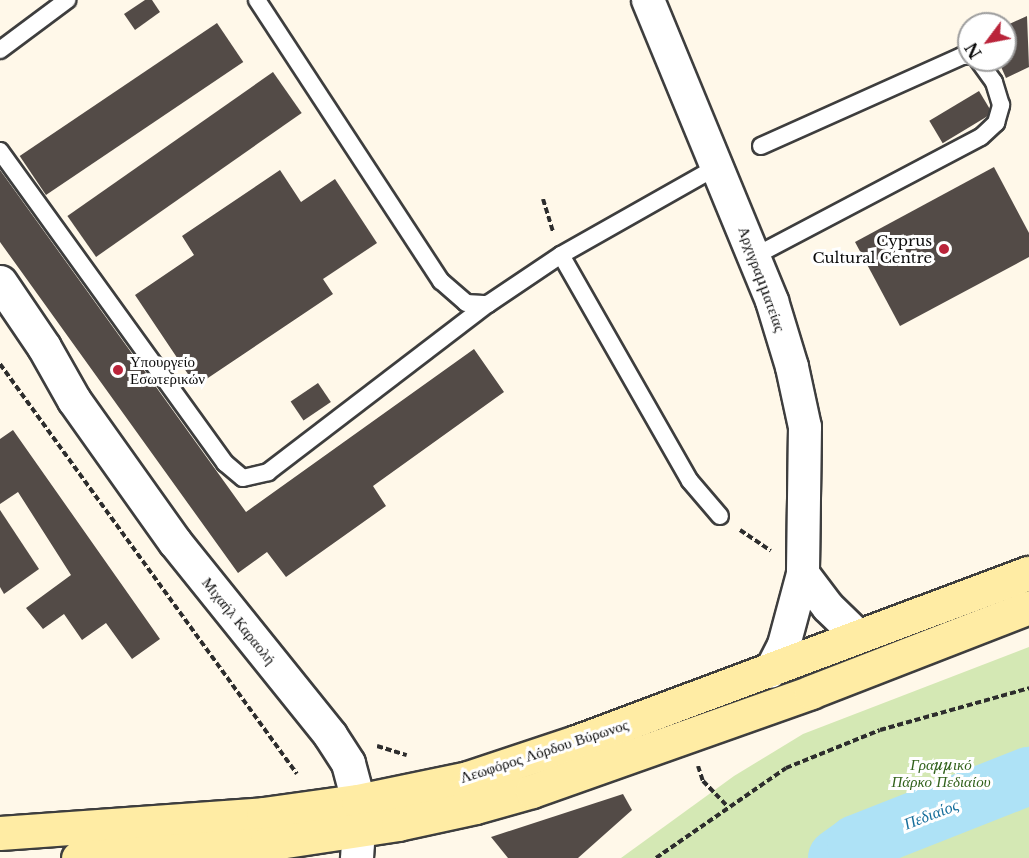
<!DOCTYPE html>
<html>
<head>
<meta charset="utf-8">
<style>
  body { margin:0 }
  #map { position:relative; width:1029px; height:858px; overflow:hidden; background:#fff8e9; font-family:"Libre Baskerville",serif }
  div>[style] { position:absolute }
  .green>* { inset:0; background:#d4e8b4 }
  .river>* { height:58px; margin:-29px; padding:0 29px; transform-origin:29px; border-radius:29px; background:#aee2f6 }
  .building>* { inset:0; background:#534b47; transform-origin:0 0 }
  .path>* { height:4px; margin-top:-2px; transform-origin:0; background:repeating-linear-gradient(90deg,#2d2d2d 0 6px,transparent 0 9px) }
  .roads { filter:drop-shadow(2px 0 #3e3e3e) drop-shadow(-2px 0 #3e3e3e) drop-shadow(0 2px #3e3e3e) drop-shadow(0 -2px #3e3e3e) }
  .service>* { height:16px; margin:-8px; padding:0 8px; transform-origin:8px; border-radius:8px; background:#fff }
  .minor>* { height:32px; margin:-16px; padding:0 16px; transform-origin:16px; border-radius:16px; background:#fff }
  .tertiary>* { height:33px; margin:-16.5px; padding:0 16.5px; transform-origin:16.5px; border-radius:16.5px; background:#fff }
  .secondary>* { height:33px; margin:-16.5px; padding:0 16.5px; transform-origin:16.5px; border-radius:16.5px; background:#ffeca4 }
  .dots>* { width:16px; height:16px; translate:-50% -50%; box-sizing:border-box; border:3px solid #fff; border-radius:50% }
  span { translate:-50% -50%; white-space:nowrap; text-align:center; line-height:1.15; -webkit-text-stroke:6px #fff; paint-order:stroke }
  .poi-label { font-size:15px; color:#0b0b0b }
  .right { translate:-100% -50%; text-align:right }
  .left { translate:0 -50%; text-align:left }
  .street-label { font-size:15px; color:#0b0b0b }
  .park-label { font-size:15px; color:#32621c; font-style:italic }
  .water-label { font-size:16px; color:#166e9b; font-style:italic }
  .north { position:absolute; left:957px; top:12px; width:60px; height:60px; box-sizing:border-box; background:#fff; border:2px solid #9d9d9d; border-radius:50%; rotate:238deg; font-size:16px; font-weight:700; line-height:24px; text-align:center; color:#0b0b0b }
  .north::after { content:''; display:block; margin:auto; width:21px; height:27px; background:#ba243a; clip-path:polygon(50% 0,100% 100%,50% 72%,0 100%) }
</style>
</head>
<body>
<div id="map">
  <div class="green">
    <div style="clip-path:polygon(1029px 647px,1029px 858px,621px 858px,734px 776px,803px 734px)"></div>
  </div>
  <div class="river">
    <div style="left:837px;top:858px;width:24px;rotate:-36deg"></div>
    <div style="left:856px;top:844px;width:186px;rotate:-21.5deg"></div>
  </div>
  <div class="building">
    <div style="clip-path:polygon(145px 0,152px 0,160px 12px,135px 30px,124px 14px)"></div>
    <div style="clip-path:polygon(1027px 16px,1029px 67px,1006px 78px,998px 60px,1005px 60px,1005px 26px)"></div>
    <div style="left:217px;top:23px;width:47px;height:238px;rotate:56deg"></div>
    <div style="left:273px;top:72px;width:50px;height:251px;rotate:55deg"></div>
    <div style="left:979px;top:91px;width:26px;height:58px;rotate:59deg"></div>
    <div style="clip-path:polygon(994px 167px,1029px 233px,1029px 257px,900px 326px,855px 242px)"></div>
    <div style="clip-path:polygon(0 170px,246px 512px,474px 349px,504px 392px,373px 486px,386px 506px,286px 577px,267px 552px,238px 573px,0 242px)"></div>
    <div style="clip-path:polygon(280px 170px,301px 202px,335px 179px,377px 243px,323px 279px,333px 294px,196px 386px,135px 295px,194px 255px,182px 236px)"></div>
    <div style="left:318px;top:383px;width:23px;height:33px;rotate:56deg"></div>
    <div style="clip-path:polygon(13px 430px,160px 639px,132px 659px,106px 623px,82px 640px,64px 614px,43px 629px,26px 608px,71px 575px,18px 492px,0 504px,0 439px)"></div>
    <div style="clip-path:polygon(0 510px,39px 569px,4px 594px,0 587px)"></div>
    <div style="clip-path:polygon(623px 794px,632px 810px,578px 858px,508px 858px,491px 837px)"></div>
  </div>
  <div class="path">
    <div style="left:543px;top:199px;width:34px;rotate:73deg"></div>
    <div style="left:0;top:364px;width:506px;rotate:54.08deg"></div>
    <div style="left:740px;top:530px;width:37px;rotate:34deg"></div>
    <div style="left:377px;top:746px;width:31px;rotate:17deg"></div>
    <div style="left:698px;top:766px;width:16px;rotate:72deg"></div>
    <div style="left:703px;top:781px;width:35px;rotate:46deg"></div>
    <div style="left:656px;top:858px;width:158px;rotate:-34.7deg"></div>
    <div style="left:786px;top:768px;width:101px;rotate:-22deg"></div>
    <div style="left:880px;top:730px;width:155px;rotate:-15.7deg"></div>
  </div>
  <div class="roads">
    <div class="service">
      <div style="left:257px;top:0;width:336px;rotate:56.8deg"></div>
      <div style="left:441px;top:281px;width:33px;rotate:41deg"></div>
      <div style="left:466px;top:303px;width:22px;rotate:3deg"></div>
      <div style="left:488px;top:304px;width:88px;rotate:-33.9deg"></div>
      <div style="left:561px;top:255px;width:180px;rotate:-29.5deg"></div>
      <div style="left:0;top:50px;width:84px;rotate:-36.7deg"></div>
      <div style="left:761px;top:146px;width:220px;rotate:-24.1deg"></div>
      <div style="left:962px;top:56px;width:7px"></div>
      <div style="left:0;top:151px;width:385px;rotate:54.2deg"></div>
      <div style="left:225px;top:463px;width:23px;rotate:40deg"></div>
      <div style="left:243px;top:478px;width:26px;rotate:-13deg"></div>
      <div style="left:268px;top:472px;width:277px;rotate:-37.4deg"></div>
      <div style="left:561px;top:255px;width:260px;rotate:60.3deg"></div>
      <div style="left:690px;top:481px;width:46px;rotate:49.4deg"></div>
      <div style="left:755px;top:256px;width:255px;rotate:-27.8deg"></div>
      <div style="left:981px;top:137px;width:21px;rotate:-43deg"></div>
      <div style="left:996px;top:123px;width:19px;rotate:-74deg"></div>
      <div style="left:1001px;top:105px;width:24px;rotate:-107deg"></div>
      <div style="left:994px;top:82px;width:27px;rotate:-126deg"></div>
    </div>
    <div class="minor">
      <div style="left:648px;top:0;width:326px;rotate:67.6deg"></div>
      <div style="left:772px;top:301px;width:69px;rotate:73.1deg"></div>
      <div style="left:792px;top:367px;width:61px;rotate:77.8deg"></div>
      <div style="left:805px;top:427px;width:147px;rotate:90.8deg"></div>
      <div style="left:803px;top:574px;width:73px;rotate:105deg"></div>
      <div style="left:784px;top:645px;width:30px;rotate:117deg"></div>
      <div style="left:803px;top:574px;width:41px;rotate:52.9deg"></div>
      <div style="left:828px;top:607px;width:42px;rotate:44deg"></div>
      <div style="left:357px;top:858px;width:27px;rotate:-86deg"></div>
    </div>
    <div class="tertiary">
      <div style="left:0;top:282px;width:78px;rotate:55.9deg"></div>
      <div style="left:44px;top:347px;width:61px;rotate:60.5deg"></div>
      <div style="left:74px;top:400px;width:174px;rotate:54.6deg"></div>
      <div style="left:175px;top:542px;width:248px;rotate:51.2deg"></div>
      <div style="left:330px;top:735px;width:33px;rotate:57deg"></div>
      <div style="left:348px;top:763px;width:39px;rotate:75deg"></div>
      <div style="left:358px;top:801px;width:28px;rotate:88deg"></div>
    </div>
    <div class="secondary">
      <div style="left:0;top:833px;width:264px;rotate:-4.1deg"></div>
      <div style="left:263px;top:814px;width:96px;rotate:-7.8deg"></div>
      <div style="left:358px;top:801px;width:112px;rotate:-11.8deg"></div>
      <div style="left:468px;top:778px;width:114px;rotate:-18.4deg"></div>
      <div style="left:576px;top:742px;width:483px;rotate:-20.5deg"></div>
      <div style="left:78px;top:858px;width:189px;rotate:-4.3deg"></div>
      <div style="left:266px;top:844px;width:134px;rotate:-8.6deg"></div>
      <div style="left:398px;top:824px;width:79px;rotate:-12.4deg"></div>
      <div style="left:475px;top:807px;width:59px;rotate:-15.7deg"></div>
      <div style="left:532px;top:791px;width:296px;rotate:-19.5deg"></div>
      <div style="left:811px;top:692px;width:234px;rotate:-21.3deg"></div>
    </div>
  </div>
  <div class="dots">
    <div style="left:944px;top:249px;background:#ba243a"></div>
    <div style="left:118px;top:370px;background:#ba243a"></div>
  </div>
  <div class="poi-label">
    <span class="right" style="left:932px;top:249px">Cyprus<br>Cultural Centre</span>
    <span class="left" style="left:130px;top:370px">Υπουργείο<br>Εσωτερικών</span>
  </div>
  <div class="street-label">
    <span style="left:762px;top:279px;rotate:70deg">Αρχιγραμματείας</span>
    <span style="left:239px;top:621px;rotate:51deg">Μιχαήλ Καραολή</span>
    <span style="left:544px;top:751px;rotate:-18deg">Λεωφόρος Λόρδου Βύρωνος</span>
  </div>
  <div class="park-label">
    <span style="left:941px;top:773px">Γραμμικό<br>Πάρκο Πεδιαίου</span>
  </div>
  <div class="water-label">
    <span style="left:931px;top:814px;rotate:-21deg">Πεδιαίος</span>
  </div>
  <div class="north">N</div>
</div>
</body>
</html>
